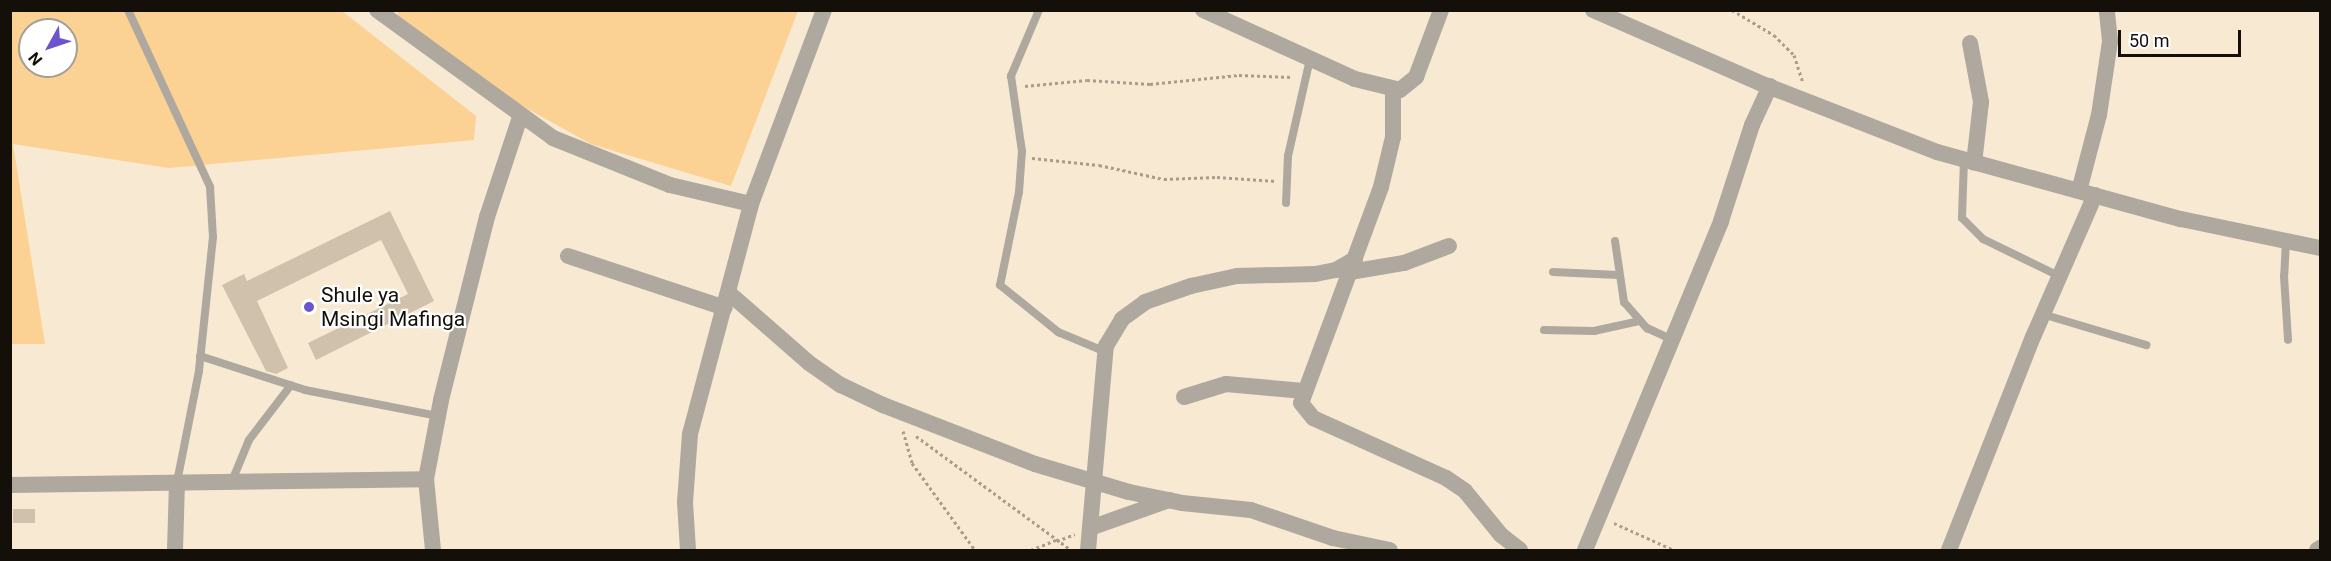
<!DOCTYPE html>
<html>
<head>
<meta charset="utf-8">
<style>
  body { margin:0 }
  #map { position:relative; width:2331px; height:561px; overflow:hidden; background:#f8e9d3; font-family:Roboto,sans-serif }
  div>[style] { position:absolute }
  .green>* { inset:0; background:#fbd194 }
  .building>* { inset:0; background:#cfc1ab; transform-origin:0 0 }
  .path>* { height:3px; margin-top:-1.5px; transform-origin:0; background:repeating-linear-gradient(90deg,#a89d8c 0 3px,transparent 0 6px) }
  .service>* { height:8px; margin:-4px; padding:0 4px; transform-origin:4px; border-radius:4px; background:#aea89e }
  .minor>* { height:16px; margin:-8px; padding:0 8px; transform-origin:8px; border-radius:8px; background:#aea89e }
  .dots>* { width:16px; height:16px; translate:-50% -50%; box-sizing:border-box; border:3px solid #fff; border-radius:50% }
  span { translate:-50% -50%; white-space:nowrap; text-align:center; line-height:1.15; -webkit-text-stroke:4.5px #fff; paint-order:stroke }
  .poi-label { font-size:21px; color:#140f08 }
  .left { translate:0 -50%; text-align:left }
  .frame { position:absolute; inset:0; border:12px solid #140f08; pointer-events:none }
  .north { position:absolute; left:18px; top:18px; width:60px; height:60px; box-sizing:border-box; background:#fff; border:2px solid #a19f9c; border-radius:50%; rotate:230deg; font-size:16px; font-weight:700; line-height:24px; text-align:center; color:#140f08 }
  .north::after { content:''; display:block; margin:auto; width:21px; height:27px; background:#6b55cf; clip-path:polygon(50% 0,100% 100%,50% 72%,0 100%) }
  .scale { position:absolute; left:2118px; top:30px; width:123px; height:27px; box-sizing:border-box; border:3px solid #140f08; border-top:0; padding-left:8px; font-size:18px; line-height:21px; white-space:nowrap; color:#140f08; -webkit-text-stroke:4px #fff; paint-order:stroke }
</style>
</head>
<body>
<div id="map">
  <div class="green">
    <div style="clip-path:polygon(evenodd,10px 11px,342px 11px,476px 116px,474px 140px,169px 168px,13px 144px,45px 344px,11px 344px,10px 11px,30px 30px,66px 30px,66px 66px,30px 66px,30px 30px)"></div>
    <div style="clip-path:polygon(398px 11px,798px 11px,731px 186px,591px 144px,483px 84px,398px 16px)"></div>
  </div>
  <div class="building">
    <div style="clip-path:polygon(390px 211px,434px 301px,316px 360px,308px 343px,408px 294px,381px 240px,257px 301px,288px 368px,276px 374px,266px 371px,222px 285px,244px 274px,247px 281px)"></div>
    <div style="left:13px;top:509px;width:22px;height:14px"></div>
  </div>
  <div class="path">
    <div style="left:1732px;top:10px;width:49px;rotate:30.8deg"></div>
    <div style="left:1774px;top:35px;width:28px;rotate:45deg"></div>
    <div style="left:1794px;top:55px;width:29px;rotate:72deg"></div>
    <div style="left:1025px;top:86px;width:62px;rotate:-5.5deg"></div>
    <div style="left:1087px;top:80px;width:63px;rotate:3.6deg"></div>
    <div style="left:1150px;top:84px;width:89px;rotate:-5.8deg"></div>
    <div style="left:1239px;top:75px;width:54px;rotate:2.1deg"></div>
    <div style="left:1032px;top:158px;width:67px;rotate:6deg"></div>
    <div style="left:1099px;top:165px;width:66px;rotate:12.2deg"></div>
    <div style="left:1164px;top:179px;width:53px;rotate:-2.2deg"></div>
    <div style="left:1217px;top:177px;width:58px;rotate:3.9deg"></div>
    <div style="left:903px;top:431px;width:33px;rotate:74deg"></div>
    <div style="left:912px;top:463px;width:107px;rotate:54.1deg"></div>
    <div style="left:916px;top:436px;width:192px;rotate:36.3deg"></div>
    <div style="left:1614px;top:523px;width:66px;rotate:24.2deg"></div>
    <div style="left:1057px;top:541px;width:19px;rotate:-21deg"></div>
    <div style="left:1031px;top:550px;width:27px;rotate:-22deg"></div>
  </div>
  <div class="service">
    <div style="left:128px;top:10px;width:195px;rotate:65.1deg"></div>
    <div style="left:210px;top:187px;width:50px;rotate:86.6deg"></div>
    <div style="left:213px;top:237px;width:135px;rotate:96deg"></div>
    <div style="left:199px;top:371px;width:113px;rotate:101.2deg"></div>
    <div style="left:1039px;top:10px;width:72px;rotate:113deg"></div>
    <div style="left:1011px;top:76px;width:76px;rotate:81.7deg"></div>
    <div style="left:1022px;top:151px;width:41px;rotate:94.2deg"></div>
    <div style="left:1019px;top:192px;width:95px;rotate:101.5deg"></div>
    <div style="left:1000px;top:285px;width:75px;rotate:39deg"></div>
    <div style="left:1058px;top:332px;width:52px;rotate:22.6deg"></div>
    <div style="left:1964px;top:160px;width:58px;rotate:92deg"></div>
    <div style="left:1962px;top:218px;width:30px;rotate:45deg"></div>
    <div style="left:1983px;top:239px;width:85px;rotate:26deg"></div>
    <div style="left:1286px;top:203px;width:47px;rotate:-87.6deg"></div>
    <div style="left:1288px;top:156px;width:99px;rotate:-77.2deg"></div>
    <div style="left:1615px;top:241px;width:62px;rotate:81.6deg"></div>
    <div style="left:1624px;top:302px;width:35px;rotate:49deg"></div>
    <div style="left:1647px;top:328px;width:26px;rotate:25deg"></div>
    <div style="left:2286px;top:241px;width:35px;rotate:93deg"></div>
    <div style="left:2284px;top:276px;width:64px;rotate:86.4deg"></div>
    <div style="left:1553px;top:272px;width:65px;rotate:2.6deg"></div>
    <div style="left:2042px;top:314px;width:109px;rotate:16.6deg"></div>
    <div style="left:1544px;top:330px;width:50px;rotate:1.1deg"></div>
    <div style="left:1594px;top:331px;width:46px;rotate:-12.5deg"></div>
    <div style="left:200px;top:356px;width:110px;rotate:17.9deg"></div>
    <div style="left:305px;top:390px;width:136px;rotate:11.1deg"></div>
    <div style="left:232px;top:481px;width:44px;rotate:-67.5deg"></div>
    <div style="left:249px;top:440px;width:69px;rotate:-52.6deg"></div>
  </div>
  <div class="minor">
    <div style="left:377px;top:10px;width:218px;rotate:36deg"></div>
    <div style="left:553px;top:138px;width:126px;rotate:21.9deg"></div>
    <div style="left:670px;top:185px;width:83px;rotate:13.2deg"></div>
    <div style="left:1203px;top:10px;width:167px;rotate:24.4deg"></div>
    <div style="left:1355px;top:79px;width:46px;rotate:13.7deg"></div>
    <div style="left:1400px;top:90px;width:21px;rotate:-39deg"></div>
    <div style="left:1416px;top:77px;width:72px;rotate:-69.5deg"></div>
    <div style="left:1593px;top:10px;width:182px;rotate:23.6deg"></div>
    <div style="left:1760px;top:83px;width:190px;rotate:21.3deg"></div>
    <div style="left:1937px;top:152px;width:253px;rotate:15.4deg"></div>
    <div style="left:2181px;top:219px;width:142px;rotate:11.8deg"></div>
    <div style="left:1970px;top:43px;width:60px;rotate:79.4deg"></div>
    <div style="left:1981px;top:102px;width:61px;rotate:96.5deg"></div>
    <div style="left:1393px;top:89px;width:48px;rotate:90deg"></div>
    <div style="left:1393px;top:137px;width:51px;rotate:103.5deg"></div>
    <div style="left:1381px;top:187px;width:230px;rotate:110.3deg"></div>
    <div style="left:1301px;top:403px;width:19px;rotate:51deg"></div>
    <div style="left:1313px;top:418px;width:146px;rotate:24.3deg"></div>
    <div style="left:1446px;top:478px;width:23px;rotate:34deg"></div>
    <div style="left:1465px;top:491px;width:57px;rotate:50.7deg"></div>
    <div style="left:1501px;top:535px;width:24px;rotate:38deg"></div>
    <div style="left:2079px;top:191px;width:79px;rotate:-75.3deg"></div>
    <div style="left:2099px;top:115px;width:75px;rotate:-81.5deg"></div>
    <div style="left:2110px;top:41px;width:31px;rotate:-96deg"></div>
    <div style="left:568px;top:256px;width:165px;rotate:18.3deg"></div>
    <div style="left:1350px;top:272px;width:55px;rotate:-9.5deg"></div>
    <div style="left:1404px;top:263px;width:48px;rotate:-20.7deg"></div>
    <div style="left:729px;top:293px;width:106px;rotate:41.2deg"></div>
    <div style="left:809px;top:363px;width:39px;rotate:35deg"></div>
    <div style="left:841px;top:385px;width:47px;rotate:25.5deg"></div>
    <div style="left:883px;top:405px;width:163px;rotate:21.2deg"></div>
    <div style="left:1035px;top:464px;width:98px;rotate:16.6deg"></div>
    <div style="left:1129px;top:492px;width:54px;rotate:11.7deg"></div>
    <div style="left:1182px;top:503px;width:69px;rotate:5.8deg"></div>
    <div style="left:1251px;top:510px;width:87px;rotate:18.9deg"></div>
    <div style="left:1333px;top:538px;width:58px;rotate:11.9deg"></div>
    <div style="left:1184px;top:397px;width:44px;rotate:-17.2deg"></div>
    <div style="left:1226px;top:384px;width:78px;rotate:5.1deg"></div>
    <div style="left:10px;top:485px;width:416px;rotate:-0.8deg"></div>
    <div style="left:1090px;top:528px;width:84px;rotate:-19.5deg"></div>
    <div style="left:175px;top:550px;width:68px;rotate:-88.3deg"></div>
    <div style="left:433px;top:550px;width:71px;rotate:-95.6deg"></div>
    <div style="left:426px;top:479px;width:80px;rotate:-79.2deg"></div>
    <div style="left:441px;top:400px;width:189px;rotate:-75.9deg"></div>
    <div style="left:487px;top:217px;width:105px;rotate:-71.7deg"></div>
    <div style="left:688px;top:550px;width:48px;rotate:-93.6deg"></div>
    <div style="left:685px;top:502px;width:68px;rotate:-85.8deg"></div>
    <div style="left:690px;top:434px;width:238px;rotate:-75.1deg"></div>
    <div style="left:751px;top:204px;width:207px;rotate:-69.4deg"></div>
    <div style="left:1088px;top:550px;width:205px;rotate:-85deg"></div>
    <div style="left:1106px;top:346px;width:31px;rotate:-59deg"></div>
    <div style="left:1122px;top:319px;width:29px;rotate:-36deg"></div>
    <div style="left:1145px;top:302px;width:49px;rotate:-19.2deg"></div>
    <div style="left:1191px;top:286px;width:47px;rotate:-12.3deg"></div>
    <div style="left:1237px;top:276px;width:78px;rotate:-1.5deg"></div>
    <div style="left:1315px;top:274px;width:21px;rotate:-11deg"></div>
    <div style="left:1336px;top:270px;width:22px;rotate:-30deg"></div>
    <div style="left:1585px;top:550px;width:356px;rotate:-67.5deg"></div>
    <div style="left:1721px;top:221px;width:101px;rotate:-72.1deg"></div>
    <div style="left:1752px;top:125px;width:43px;rotate:-65.2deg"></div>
    <div style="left:1949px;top:550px;width:229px;rotate:-68.5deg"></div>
    <div style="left:2033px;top:337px;width:155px;rotate:-66.4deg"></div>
    <div style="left:2317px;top:550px;width:4px;rotate:-34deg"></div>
  </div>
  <div class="dots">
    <div style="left:309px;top:307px;background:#6b55cf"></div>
  </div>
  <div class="poi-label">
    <span class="left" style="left:321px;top:307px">Shule ya<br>Msingi Mafinga</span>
  </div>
  <div class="frame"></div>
  <div class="north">N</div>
  <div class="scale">50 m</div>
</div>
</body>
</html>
